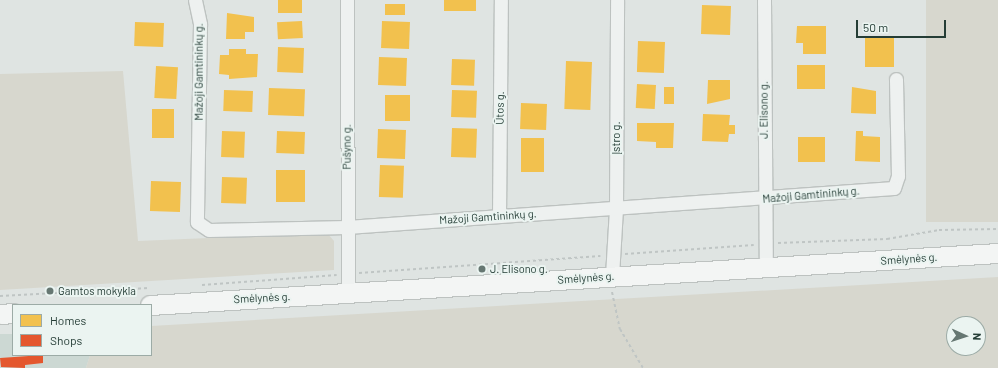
<!DOCTYPE html>
<html>
<head>
<meta charset="utf-8">
<style>
  body { margin:0 }
  #map { position:relative; width:998px; height:368px; overflow:hidden; background:#dfe4e2; font-family:Barlow,sans-serif }
  div>[style] { position:absolute }
  .built>* { inset:0; background:#ccd8d3 }
  .green>* { inset:0; background:#d7d7ce; transform-origin:0 0 }
  .homes>* { inset:0; background:#f2c14e; transform-origin:0 0 }
  .shops>* { inset:0; background:#e4572e }
  .path>* { height:2px; margin-top:-1px; transform-origin:0; background:repeating-linear-gradient(90deg,#bfc5c4 0 3px,transparent 0 6px) }
  .roads { filter:drop-shadow(1px 0 #bdc2c0) drop-shadow(-1px 0 #bdc2c0) drop-shadow(0 1px #bdc2c0) drop-shadow(0 -1px #bdc2c0) }
  .minor>* { height:13px; margin:-6.5px; padding:0 6.5px; transform-origin:6.5px; border-radius:6.5px; background:#eef1f0 }
  .highway>* { height:19px; margin:-9.5px; padding:0 9.5px; transform-origin:9.5px; border-radius:9.5px; background:#f3f5f4 }
  .dots>* { width:11px; height:11px; translate:-50% -50%; box-sizing:border-box; border:2px solid #ebf4f1; border-radius:50% }
  span { translate:-50% -50%; white-space:nowrap; text-align:center; line-height:1.15; -webkit-text-stroke:4px #ebf4f1; paint-order:stroke }
  .street-label { font-size:11px; color:#253d36 }
  .poi-label { font-size:11px; color:#253d36 }
  .left { translate:0 -50%; text-align:left }
  .legend { position:absolute; left:12px; top:304px; width:140px; height:52px; box-sizing:border-box; background:#ebf4f1; border:1px solid #9caba6; margin:0; padding:5px 7px; list-style:none; font-size:12px; color:#253d36 }
  .legend li { display:flex; align-items:center; gap:8px; height:20px }
  .legend b { width:20px; border:1px solid #9caba6 }
  .north { position:absolute; left:946px; top:316px; width:40px; height:40px; box-sizing:border-box; background:#ebf4f1; border:1px solid #9caba6; border-radius:50%; rotate:93deg; font-size:11px; font-weight:700; line-height:16px; text-align:center; color:#253d36 }
  .north::after { content:''; display:block; margin:auto; width:14px; height:18px; background:#667772; clip-path:polygon(50% 0,100% 100%,50% 72%,0 100%) }
  .scale { position:absolute; left:856px; top:20px; width:90px; height:18px; box-sizing:border-box; border:2px solid #253d36; border-top:0; padding-left:5px; font-size:12px; line-height:14px; white-space:nowrap; color:#253d36; -webkit-text-stroke:3px #ebf4f1; paint-order:stroke }
</style>
</head>
<body>
<div id="map">
  <div class="built">
    <div style="clip-path:polygon(0 334px,13px 334px,13px 355px,90px 355px,86px 368px,0 368px)"></div>
  </div>
  <div class="green">
    <div style="left:926px;top:0;width:72px;height:222px"></div>
    <div style="clip-path:polygon(123px 71px,138px 241px,327px 233px,334px 241px,334px 270px,0 290px,0 74px)"></div>
    <div style="clip-path:polygon(evenodd,998px 277px,998px 368px,86px 368px,90px 355px,151px 355px,151px 326px,998px 277px,954px 324px,978px 324px,978px 348px,954px 348px,954px 324px)"></div>
  </div>
  <div class="homes">
    <div style="left:278px;top:0;width:24px;height:13px"></div>
    <div style="left:444px;top:0;width:32px;height:11px"></div>
    <div style="left:385px;top:4px;width:20px;height:11px"></div>
    <div style="left:702px;top:5px;width:29px;height:29px;rotate:2deg"></div>
    <div style="clip-path:polygon(227px 13px,254px 17px,254px 32px,245px 32px,245px 39px,226px 39px)"></div>
    <div style="left:302px;top:21px;width:17px;height:25px;rotate:87deg"></div>
    <div style="left:382px;top:21px;width:28px;height:27px;rotate:2deg"></div>
    <div style="left:135px;top:22px;width:29px;height:24px;rotate:2deg"></div>
    <div style="clip-path:polygon(797px 26px,826px 26px,826px 54px,803px 54px,803px 43px,796px 43px)"></div>
    <div style="left:865px;top:36px;width:29px;height:31px"></div>
    <div style="left:638px;top:41px;width:27px;height:31px;rotate:2deg"></div>
    <div style="left:278px;top:47px;width:26px;height:25px;rotate:2deg"></div>
    <div style="clip-path:polygon(229px 49px,246px 49px,246px 54px,258px 54px,257px 77px,229px 79px,229px 75px,219px 74px,220px 55px,229px 55px)"></div>
    <div style="left:379px;top:57px;width:28px;height:28px;rotate:2deg"></div>
    <div style="left:452px;top:59px;width:23px;height:26px;rotate:2deg"></div>
    <div style="left:566px;top:61px;width:26px;height:48px;rotate:2deg"></div>
    <div style="left:797px;top:65px;width:28px;height:24px"></div>
    <div style="left:156px;top:66px;width:22px;height:32px;rotate:3deg"></div>
    <div style="clip-path:polygon(708px 80px,730px 80px,730px 99px,707px 104px)"></div>
    <div style="left:637px;top:84px;width:19px;height:24px;rotate:3deg"></div>
    <div style="left:664px;top:87px;width:10px;height:17px"></div>
    <div style="clip-path:polygon(852px 87px,876px 91px,876px 114px,851px 113px)"></div>
    <div style="left:269px;top:88px;width:36px;height:27px;rotate:2deg"></div>
    <div style="left:224px;top:90px;width:29px;height:21px;rotate:2deg"></div>
    <div style="left:452px;top:90px;width:25px;height:27px;rotate:2deg"></div>
    <div style="left:385px;top:95px;width:25px;height:26px"></div>
    <div style="left:521px;top:103px;width:26px;height:26px;rotate:2deg"></div>
    <div style="left:152px;top:109px;width:22px;height:29px"></div>
    <div style="clip-path:polygon(703px 114px,730px 115px,729px 125px,735px 125px,735px 134px,729px 134px,728px 142px,702px 141px)"></div>
    <div style="clip-path:polygon(637px 123px,674px 123px,673px 148px,656px 148px,656px 142px,637px 141px)"></div>
    <div style="left:452px;top:128px;width:25px;height:29px;rotate:2deg"></div>
    <div style="left:378px;top:129px;width:28px;height:29px;rotate:2deg"></div>
    <div style="left:222px;top:131px;width:23px;height:26px;rotate:2deg"></div>
    <div style="left:277px;top:131px;width:28px;height:22px;rotate:2deg"></div>
    <div style="clip-path:polygon(856px 131px,863px 131px,863px 136px,880px 137px,880px 162px,855px 161px)"></div>
    <div style="left:798px;top:137px;width:27px;height:25px"></div>
    <div style="left:521px;top:138px;width:23px;height:34px"></div>
    <div style="left:380px;top:165px;width:24px;height:32px;rotate:2deg"></div>
    <div style="left:276px;top:170px;width:29px;height:32px"></div>
    <div style="left:222px;top:177px;width:25px;height:26px;rotate:2deg"></div>
    <div style="left:151px;top:181px;width:30px;height:30px;rotate:2deg"></div>
  </div>
  <div class="shops">
    <div style="clip-path:polygon(43px 355px,43px 363px,25px 365px,25px 368px,1px 367px,0 358px)"></div>
  </div>
  <div class="path">
    <div style="left:778px;top:243px;width:109px;rotate:-2.1deg"></div>
    <div style="left:887px;top:239px;width:53px;rotate:-9.8deg"></div>
    <div style="left:939px;top:230px;width:59px;rotate:-1deg"></div>
    <div style="left:625px;top:254px;width:129px;rotate:-4deg"></div>
    <div style="left:359px;top:273px;width:242px;rotate:-4deg"></div>
    <div style="left:202px;top:285px;width:135px;rotate:-4.2deg"></div>
    <div style="left:612px;top:292px;width:38px;rotate:78deg"></div>
    <div style="left:620px;top:329px;width:45px;rotate:59.5deg"></div>
    <div style="left:0;top:296px;width:149px;rotate:-3.1deg"></div>
  </div>
  <div class="roads">
    <div class="minor">
      <div style="left:195px;top:0;width:25px;rotate:78deg"></div>
      <div style="left:200px;top:24px;width:198px;rotate:90.9deg"></div>
      <div style="left:197px;top:222px;width:14px;rotate:34deg"></div>
      <div style="left:209px;top:230px;width:138px;rotate:-1.2deg"></div>
      <div style="left:347px;top:227px;width:548px;rotate:-4.08deg"></div>
      <div style="left:894px;top:188px;width:13px;rotate:-72deg"></div>
      <div style="left:898px;top:176px;width:97px;rotate:-91.2deg"></div>
      <div style="left:347px;top:0;width:293px;rotate:89.8deg"></div>
      <div style="left:764px;top:0;width:267px;rotate:89.6deg"></div>
      <div style="left:499px;top:216px;width:216px;rotate:-89.5deg"></div>
      <div style="left:612px;top:276px;width:67px;rotate:-86.6deg"></div>
      <div style="left:616px;top:209px;width:209px;rotate:-89.7deg"></div>
    </div>
    <div class="highway">
      <div style="left:150px;top:305px;width:850px;rotate:-3.51deg"></div>
      <div style="left:0;top:314px;width:13px;rotate:-4deg"></div>
    </div>
  </div>
  <div class="dots">
    <div style="left:482px;top:269px;background:#667772"></div>
    <div style="left:50px;top:291px;background:#667772"></div>
  </div>
  <div class="street-label">
    <span style="left:199px;top:72px;rotate:-90deg">Mažoji Gamtininkų g.</span>
    <span style="left:500px;top:108px;rotate:-89deg">Ūtos g.</span>
    <span style="left:764px;top:110px;rotate:-90deg">J. Elisono g.</span>
    <span style="left:616px;top:138px;rotate:-90deg">Įstro g.</span>
    <span style="left:347px;top:147px;rotate:-90deg">Pušyno g.</span>
    <span style="left:811px;top:195px;rotate:-5deg">Mažoji Gamtininkų g.</span>
    <span style="left:488px;top:217px;rotate:-4deg">Mažoji Gamtininkų g.</span>
    <span style="left:909px;top:259px;rotate:-4deg">Smėlynės g.</span>
    <span style="left:586px;top:278px;rotate:-4deg">Smėlynės g.</span>
    <span style="left:262px;top:298px;rotate:-3deg">Smėlynės g.</span>
  </div>
  <div class="poi-label">
    <span class="left" style="left:490px;top:269px">J. Elisono g.</span>
    <span class="left" style="left:58px;top:291px">Gamtos mokykla</span>
  </div>
  <ul class="legend">
  <li><b style="height:11px;background:#f2c14e"></b>Homes</li>
  <li><b style="height:11px;background:#e4572e"></b>Shops</li>
  </ul>
  <div class="north">N</div>
  <div class="scale">50 m</div>
</div>
</body>
</html>
